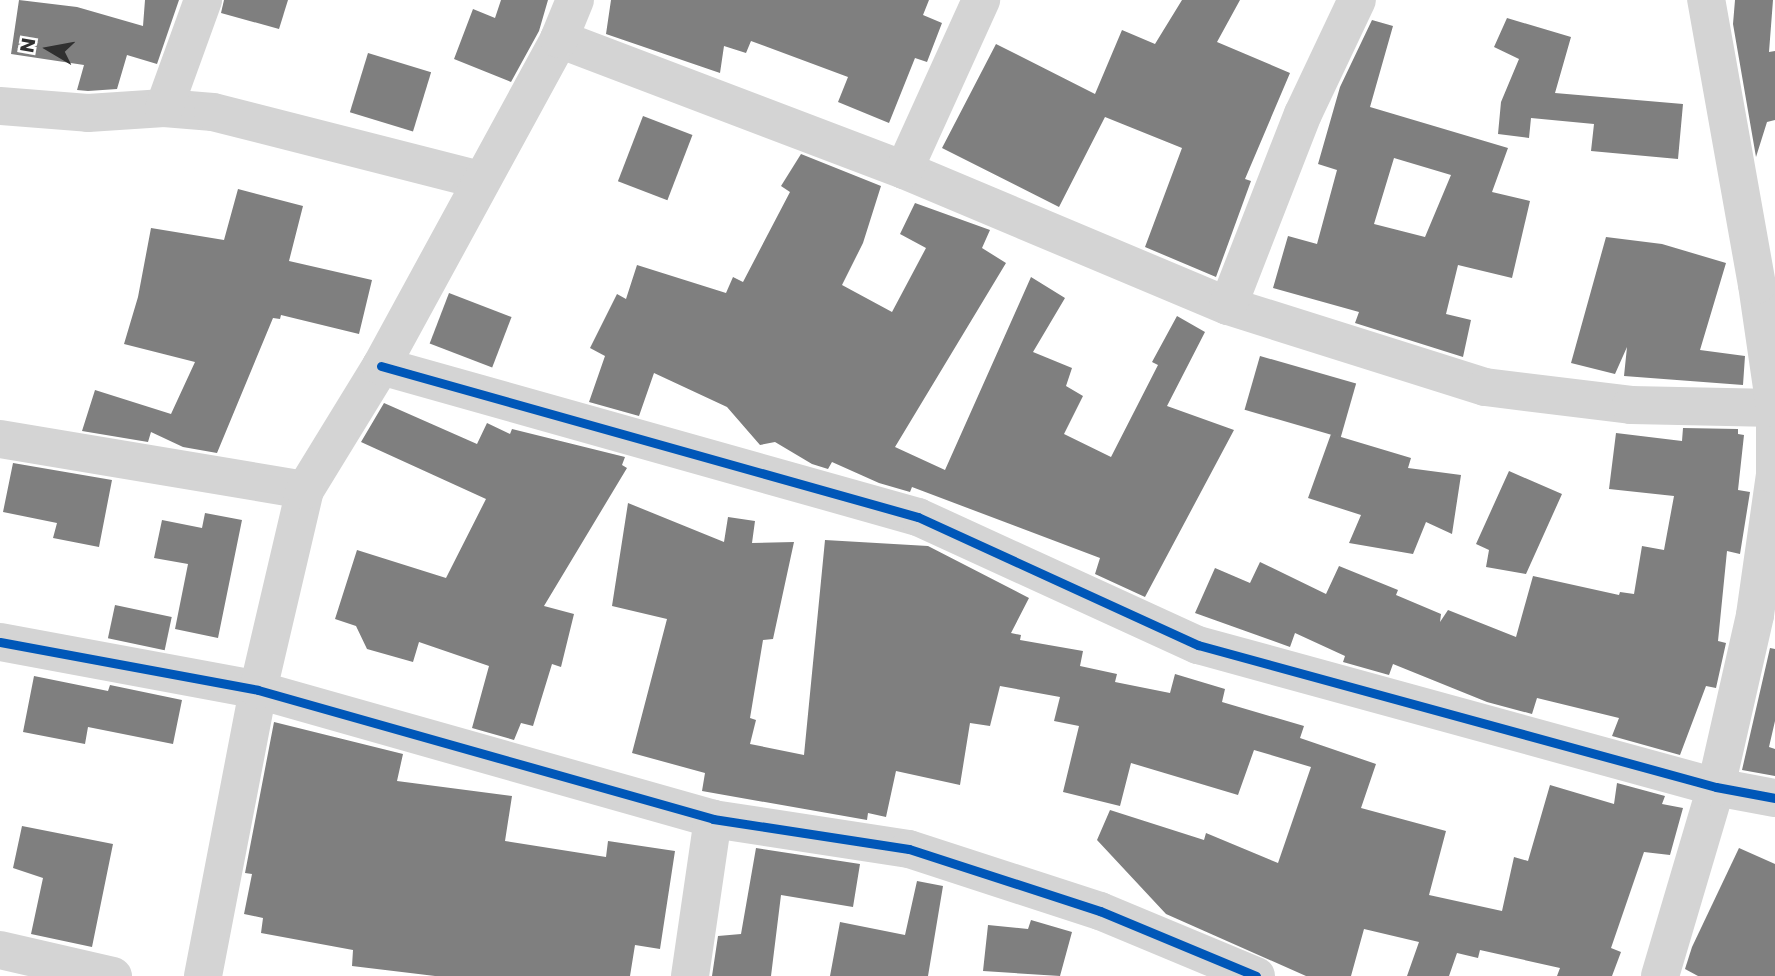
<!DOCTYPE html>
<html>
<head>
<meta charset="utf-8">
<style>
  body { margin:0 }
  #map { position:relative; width:1775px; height:976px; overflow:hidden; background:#fff; font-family:Poppins,sans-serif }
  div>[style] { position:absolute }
  .building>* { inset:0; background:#7f7f7f; transform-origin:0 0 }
  .minor>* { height:38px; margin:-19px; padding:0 19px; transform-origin:19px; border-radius:19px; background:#d4d4d4 }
  .cycleway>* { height:9px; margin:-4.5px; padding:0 4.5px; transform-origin:4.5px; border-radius:4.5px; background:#0057b8 }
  span { translate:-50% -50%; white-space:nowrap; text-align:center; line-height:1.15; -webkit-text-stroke:7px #fff; paint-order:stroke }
  .north { position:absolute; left:14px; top:14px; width:70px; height:70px; -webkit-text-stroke:5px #fff; paint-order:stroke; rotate:280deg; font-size:19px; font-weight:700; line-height:28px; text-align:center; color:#303030 }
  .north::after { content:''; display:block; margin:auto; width:24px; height:32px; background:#303030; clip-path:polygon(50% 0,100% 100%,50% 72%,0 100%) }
</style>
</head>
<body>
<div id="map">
  <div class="building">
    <div style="clip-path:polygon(19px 0,77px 7px,143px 26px,145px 0,179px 0,157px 64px,127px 55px,117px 89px,88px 91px,77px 90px,84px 65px,11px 54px)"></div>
    <div style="clip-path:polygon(224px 0,288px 0,279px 29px,221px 13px)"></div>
    <div style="clip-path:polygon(501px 0,548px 0,539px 31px,511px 82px,454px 59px,473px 9px,495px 18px)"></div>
    <div style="clip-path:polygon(611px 0,929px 0,923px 15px,942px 23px,927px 62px,915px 58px,889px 123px,838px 102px,848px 77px,751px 41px,746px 53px,724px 46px,720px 73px,606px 34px)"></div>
    <div style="clip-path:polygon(1182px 0,1240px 0,1217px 42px,1290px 73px,1245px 179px,1251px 181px,1216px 277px,1145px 247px,1182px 148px,1105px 117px,1059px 207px,942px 148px,996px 44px,1095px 94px,1122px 30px,1155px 44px)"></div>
    <div style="clip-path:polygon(1735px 0,1773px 0,1769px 52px,1775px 51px,1775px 120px,1767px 122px,1756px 157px,1733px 24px)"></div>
    <div style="clip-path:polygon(1507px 18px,1571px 37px,1555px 93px,1683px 104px,1678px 159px,1591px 151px,1594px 124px,1531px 118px,1529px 138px,1498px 134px,1501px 102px,1519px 59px,1494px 47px)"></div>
    <div style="clip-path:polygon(evenodd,1372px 20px,1393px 26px,1370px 107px,1508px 148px,1492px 192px,1530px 201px,1512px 278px,1458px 265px,1446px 314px,1471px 320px,1463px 357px,1355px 323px,1359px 312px,1273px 288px,1288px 236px,1317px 244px,1337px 170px,1318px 164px,1340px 87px,1372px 20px,1394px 158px,1451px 175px,1425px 237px,1374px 224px,1394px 158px)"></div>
    <div style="left:368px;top:53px;width:66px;height:62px;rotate:17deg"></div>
    <div style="left:643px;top:116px;width:53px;height:70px;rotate:21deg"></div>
    <div style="clip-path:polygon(801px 154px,881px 186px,863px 243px,842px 285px,892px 312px,926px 248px,900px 234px,915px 203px,990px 230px,982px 248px,1006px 263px,895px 447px,945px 470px,1031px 277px,1065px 298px,1033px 352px,1072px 368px,1066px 386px,1083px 396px,1064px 434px,1111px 457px,1158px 365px,1152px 362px,1177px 316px,1205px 332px,1167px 406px,1234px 430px,1145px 597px,1095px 574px,1100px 558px,912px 487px,910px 492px,879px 483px,832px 462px,828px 469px,812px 464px,775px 442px,760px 445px,727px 407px,654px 373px,639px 416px,589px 402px,605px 356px,590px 348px,617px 294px,626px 299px,637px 265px,726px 293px,733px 277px,743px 282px,790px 192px,781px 186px)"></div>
    <div style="clip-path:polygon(238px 189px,303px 206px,289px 261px,372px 280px,359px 334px,281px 315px,280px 319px,273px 318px,217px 453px,183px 447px,151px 432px,148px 442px,82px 431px,95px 390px,171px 414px,195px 362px,124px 344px,138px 297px,151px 228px,224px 240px)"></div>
    <div style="clip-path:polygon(1606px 237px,1662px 244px,1726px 263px,1700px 350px,1745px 356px,1743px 385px,1624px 376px,1627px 347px,1615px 374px,1571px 363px)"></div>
    <div style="left:449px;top:293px;width:67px;height:54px;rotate:21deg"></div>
    <div style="left:1260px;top:356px;width:100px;height:56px;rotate:16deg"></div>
    <div style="clip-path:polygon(384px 403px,477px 444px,487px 423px,510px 434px,512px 429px,625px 457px,622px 465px,627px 468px,544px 606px,574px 614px,561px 667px,552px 664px,533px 726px,521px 723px,514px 740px,472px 728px,489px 666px,419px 642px,413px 662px,367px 649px,356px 626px,335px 619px,357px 550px,446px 578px,486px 499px,361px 442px)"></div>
    <div style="clip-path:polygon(1683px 428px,1738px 429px,1738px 434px,1744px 435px,1738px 490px,1750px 492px,1740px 554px,1727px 551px,1718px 641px,1726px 643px,1716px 688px,1706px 686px,1680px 755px,1612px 736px,1619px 718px,1537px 698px,1532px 714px,1487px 702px,1393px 664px,1389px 675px,1343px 662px,1345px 656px,1295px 633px,1290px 647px,1195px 613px,1215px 568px,1250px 583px,1260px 562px,1326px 594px,1339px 566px,1398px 590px,1396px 595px,1441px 614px,1440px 622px,1448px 610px,1516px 637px,1533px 576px,1619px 595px,1620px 592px,1634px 594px,1642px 546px,1664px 550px,1674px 496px,1609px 489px,1616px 433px,1682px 441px)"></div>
    <div style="clip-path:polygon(1331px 434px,1411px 458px,1408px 468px,1461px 475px,1452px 534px,1426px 522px,1413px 554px,1349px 543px,1361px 515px,1308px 498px)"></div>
    <div style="clip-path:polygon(13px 463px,112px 480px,99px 547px,53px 538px,57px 523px,3px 512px)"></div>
    <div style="clip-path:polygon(1509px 471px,1562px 494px,1526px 574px,1486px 567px,1489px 550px,1476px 544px)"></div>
    <div style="clip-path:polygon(628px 503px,724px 542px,728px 517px,755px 521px,752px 543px,794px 542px,773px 639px,763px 640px,750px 718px,756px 720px,750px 744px,804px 755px,825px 540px,928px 546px,1029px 598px,1011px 633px,1021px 635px,1020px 640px,1083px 651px,1080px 666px,1117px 674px,1115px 682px,1170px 693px,1175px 674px,1225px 689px,1222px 702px,1304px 726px,1300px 738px,1376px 764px,1361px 808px,1446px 831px,1429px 895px,1502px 911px,1514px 857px,1528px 861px,1550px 785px,1614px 804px,1617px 783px,1665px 796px,1662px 804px,1683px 808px,1670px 855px,1644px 852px,1611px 948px,1621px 952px,1612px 976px,1557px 976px,1560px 968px,1480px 950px,1478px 958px,1457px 953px,1449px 976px,1407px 976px,1419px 942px,1364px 929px,1351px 976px,1306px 976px,1166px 914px,1097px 840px,1110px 810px,1204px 840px,1206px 833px,1278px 863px,1311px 767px,1254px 750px,1238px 795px,1131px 763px,1120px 806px,1063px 792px,1079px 726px,1054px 721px,1060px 697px,1000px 686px,990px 726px,970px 723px,960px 785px,896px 771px,886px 817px,868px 813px,867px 820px,702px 791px,705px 773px,632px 753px,667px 619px,612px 606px)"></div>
    <div style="clip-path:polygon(205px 513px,242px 520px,218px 638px,175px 629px,188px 564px,154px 558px,162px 520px,202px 528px)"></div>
    <div style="left:115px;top:605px;width:58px;height:34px;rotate:12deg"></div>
    <div style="clip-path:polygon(1770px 648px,1775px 649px,1775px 721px,1769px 747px,1775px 749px,1775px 776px,1742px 770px)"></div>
    <div style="clip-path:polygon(34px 676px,108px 691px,110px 685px,182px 700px,173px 744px,88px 727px,85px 744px,23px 732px)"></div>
    <div style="clip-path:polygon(274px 722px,403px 754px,397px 781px,512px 796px,505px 841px,606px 857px,608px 841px,675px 851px,660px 949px,635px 945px,630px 976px,435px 976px,352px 966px,353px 950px,261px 933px,263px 918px,244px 914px,252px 874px,245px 873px)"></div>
    <div style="clip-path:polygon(22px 826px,113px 844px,92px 947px,31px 934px,43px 878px,13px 868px)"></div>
    <div style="clip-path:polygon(756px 848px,860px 864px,853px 907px,781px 895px,771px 976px,712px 976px,718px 936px,741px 934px)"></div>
    <div style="clip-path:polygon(1739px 848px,1775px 864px,1775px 976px,1698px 976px,1685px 969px,1692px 947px)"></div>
    <div style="clip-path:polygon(917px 881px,943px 886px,928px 976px,830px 976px,840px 922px,905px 935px)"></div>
    <div style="clip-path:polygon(1031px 920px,1072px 932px,1060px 976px,983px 971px,988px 925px,1028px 929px)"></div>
  </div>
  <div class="minor">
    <div style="left:559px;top:39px;width:369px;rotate:20.8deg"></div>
    <div style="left:904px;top:170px;width:351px;rotate:22.8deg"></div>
    <div style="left:1228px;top:306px;width:269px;rotate:17.5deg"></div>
    <div style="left:1485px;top:387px;width:147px;rotate:7deg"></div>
    <div style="left:1631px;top:405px;width:144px;rotate:1.2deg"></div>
    <div style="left:0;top:106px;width:88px;rotate:4.5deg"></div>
    <div style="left:88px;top:113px;width:76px;rotate:-3.8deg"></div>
    <div style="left:164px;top:108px;width:49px;rotate:4.7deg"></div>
    <div style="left:213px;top:112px;width:276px;rotate:14.3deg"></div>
    <div style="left:164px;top:108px;width:115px;rotate:-70.1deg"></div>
    <div style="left:904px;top:170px;width:187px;rotate:-65.6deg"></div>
    <div style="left:1228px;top:306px;width:206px;rotate:-68.7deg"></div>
    <div style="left:1303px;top:114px;width:126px;rotate:-64.7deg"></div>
    <div style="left:381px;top:366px;width:558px;rotate:15.71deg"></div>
    <div style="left:918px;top:517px;width:308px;rotate:24.6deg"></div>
    <div style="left:1198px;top:645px;width:537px;rotate:15.33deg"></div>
    <div style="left:1716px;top:787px;width:60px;rotate:10.6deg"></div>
    <div style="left:0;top:439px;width:309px;rotate:9.5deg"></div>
    <div style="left:0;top:642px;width:262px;rotate:10.5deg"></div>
    <div style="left:258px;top:690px;width:473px;rotate:15.8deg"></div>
    <div style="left:713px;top:819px;width:198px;rotate:8.7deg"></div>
    <div style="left:909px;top:849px;width:201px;rotate:18deg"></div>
    <div style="left:1100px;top:911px;width:169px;rotate:22.6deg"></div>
    <div style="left:0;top:950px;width:116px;rotate:13deg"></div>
    <div style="left:203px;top:976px;width:291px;rotate:-79.1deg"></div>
    <div style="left:258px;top:690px;width:205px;rotate:-76.8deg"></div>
    <div style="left:305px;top:490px;width:145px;rotate:-58.5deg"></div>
    <div style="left:381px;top:366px;width:372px;rotate:-61.4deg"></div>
    <div style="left:559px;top:39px;width:42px;rotate:-67.7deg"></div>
    <div style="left:690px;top:976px;width:159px;rotate:-81.7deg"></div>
    <div style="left:1660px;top:976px;width:197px;rotate:-73.5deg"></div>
    <div style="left:1716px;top:787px;width:176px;rotate:-77.2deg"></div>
    <div style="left:1755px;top:615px;width:141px;rotate:-81.9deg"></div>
    <div style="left:1775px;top:475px;width:67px;rotate:-90deg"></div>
    <div style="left:1775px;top:408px;width:124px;rotate:-98.3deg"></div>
    <div style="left:1757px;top:285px;width:290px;rotate:-100.1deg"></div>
  </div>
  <div class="cycleway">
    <div style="left:381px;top:366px;width:558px;rotate:15.71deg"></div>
    <div style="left:918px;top:517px;width:308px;rotate:24.6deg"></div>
    <div style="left:1198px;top:645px;width:537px;rotate:15.33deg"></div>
    <div style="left:1716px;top:787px;width:60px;rotate:10.6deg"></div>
    <div style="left:0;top:642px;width:262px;rotate:10.5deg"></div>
    <div style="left:258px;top:690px;width:473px;rotate:15.8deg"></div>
    <div style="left:713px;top:819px;width:198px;rotate:8.7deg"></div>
    <div style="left:909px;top:849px;width:201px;rotate:18deg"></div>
    <div style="left:1100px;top:911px;width:169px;rotate:22.6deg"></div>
  </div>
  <div class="north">N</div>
</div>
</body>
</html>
